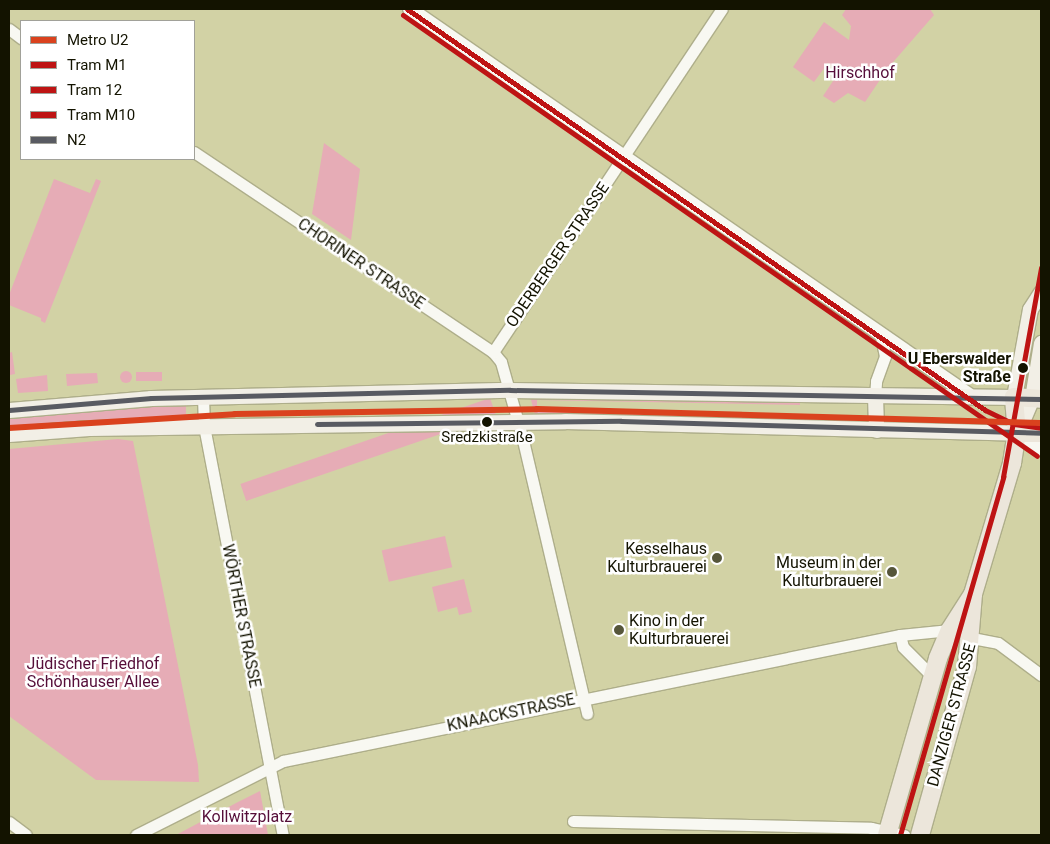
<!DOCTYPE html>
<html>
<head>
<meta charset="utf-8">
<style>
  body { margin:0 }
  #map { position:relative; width:1050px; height:844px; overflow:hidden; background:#d2d2a5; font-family:Roboto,sans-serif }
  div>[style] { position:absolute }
  .green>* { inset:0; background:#e6acb6; transform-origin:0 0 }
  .round { border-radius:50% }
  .roads { filter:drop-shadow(1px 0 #aeae8a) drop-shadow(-1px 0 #aeae8a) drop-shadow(0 1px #aeae8a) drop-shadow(0 -1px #aeae8a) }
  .minor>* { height:11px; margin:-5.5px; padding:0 5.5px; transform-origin:5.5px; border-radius:5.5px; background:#f8f8f2 }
  .tertiary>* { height:14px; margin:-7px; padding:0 7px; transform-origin:7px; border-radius:7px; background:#f8f8f2 }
  .secondary>* { height:15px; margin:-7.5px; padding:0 7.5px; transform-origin:7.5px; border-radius:7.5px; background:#f2efe6 }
  .primary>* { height:18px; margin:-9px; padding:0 9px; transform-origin:9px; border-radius:9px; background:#ece6db }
  .bus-1>* { height:5px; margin:-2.5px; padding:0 2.5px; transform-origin:2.5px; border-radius:2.5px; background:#595b62 }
  .tram-1>* { height:5px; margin:-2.5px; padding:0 2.5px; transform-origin:2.5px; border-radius:2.5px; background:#be1414 }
  .tram-2>* { height:5px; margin:-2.5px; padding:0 2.5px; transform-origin:2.5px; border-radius:2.5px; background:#be1414 }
  .tram-3>* { height:5px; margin:-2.5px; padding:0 2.5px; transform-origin:2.5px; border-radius:2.5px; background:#be1414 }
  .metro-1>* { height:6px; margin:-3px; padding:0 3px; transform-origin:3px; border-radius:3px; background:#da421e }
  .dots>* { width:14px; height:14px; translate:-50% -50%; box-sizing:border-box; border:2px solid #fff; border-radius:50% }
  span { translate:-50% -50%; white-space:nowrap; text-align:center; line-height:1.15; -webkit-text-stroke:5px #fff; paint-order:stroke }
  .bus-label { font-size:15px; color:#131300 }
  .park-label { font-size:16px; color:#560e39 }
  .street-label { font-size:16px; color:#131300 }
  .stop-label { font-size:16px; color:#131300; font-weight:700 }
  .right { translate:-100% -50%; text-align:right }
  .poi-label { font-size:16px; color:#131300 }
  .left { translate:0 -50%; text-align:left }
  .frame { position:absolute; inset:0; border:10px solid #131300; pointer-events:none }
  .legend { position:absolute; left:20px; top:20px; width:175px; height:140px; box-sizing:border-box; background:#fff; border:1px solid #a1a199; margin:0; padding:6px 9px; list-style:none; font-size:15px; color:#131300 }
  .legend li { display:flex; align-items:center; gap:10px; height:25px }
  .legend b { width:25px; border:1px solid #a1a199 }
</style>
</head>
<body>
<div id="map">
  <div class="green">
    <div style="clip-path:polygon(846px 9px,930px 9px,934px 15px,888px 68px,865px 102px,848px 93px,834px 103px,823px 96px,839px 72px,828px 63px,814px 82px,793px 67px,824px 22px,849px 40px,851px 26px,842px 15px)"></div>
    <div style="clip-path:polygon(324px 143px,360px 169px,351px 240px,312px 214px)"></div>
    <div style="clip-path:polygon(54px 179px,90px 193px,96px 179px,101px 181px,45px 323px,41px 321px,41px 318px,9px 305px,9px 295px)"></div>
    <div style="clip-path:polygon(12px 352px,15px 374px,10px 375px,9px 353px)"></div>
    <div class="round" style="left:120px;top:371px;width:12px;height:12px"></div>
    <div style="left:136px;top:372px;width:26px;height:9px"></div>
    <div style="clip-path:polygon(97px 373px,98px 383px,67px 386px,66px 374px)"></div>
    <div style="clip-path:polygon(47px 375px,48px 391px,18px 393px,16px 379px)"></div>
    <div style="clip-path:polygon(530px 396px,800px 401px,800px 405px,537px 400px,537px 410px,799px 416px,799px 420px,535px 415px)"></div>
    <div style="left:490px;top:398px;width:18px;height:264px;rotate:71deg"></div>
    <div style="clip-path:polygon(186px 402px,186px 421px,9px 430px,9px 416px)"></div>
    <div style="clip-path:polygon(118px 439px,133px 441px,198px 765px,199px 782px,96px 780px,9px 716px,9px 449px)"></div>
    <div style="left:445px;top:536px;width:32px;height:65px;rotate:77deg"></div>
    <div style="clip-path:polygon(464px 579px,472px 612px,459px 615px,457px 607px,438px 612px,432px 587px)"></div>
    <div style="clip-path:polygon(260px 791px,268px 835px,176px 835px,238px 802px)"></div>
  </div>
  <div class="roads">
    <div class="minor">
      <div style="left:9px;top:29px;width:15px;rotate:37deg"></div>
      <div style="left:194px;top:152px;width:360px;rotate:33.8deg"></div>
      <div style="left:493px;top:352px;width:13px;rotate:51deg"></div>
      <div style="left:501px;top:362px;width:77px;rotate:74.2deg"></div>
      <div style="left:522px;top:436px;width:285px;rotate:76.8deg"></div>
      <div style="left:493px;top:352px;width:412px;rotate:-56.3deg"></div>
      <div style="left:203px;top:397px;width:29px;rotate:88deg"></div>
      <div style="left:204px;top:426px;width:417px;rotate:79.1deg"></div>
      <div style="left:875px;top:397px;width:16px;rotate:-86deg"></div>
      <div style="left:876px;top:381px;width:27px;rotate:-70deg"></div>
      <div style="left:885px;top:356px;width:24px;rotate:-102deg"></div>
      <div style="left:900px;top:635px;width:12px;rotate:76deg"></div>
      <div style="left:903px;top:647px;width:41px;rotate:45deg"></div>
      <div style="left:972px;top:638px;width:26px;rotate:11deg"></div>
      <div style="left:998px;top:643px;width:54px;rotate:36.7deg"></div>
      <div style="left:573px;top:821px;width:298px;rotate:1.3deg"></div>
      <div style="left:871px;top:828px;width:34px;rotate:12deg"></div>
      <div style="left:9px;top:822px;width:21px;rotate:37deg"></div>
      <div style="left:136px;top:835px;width:165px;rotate:-26.7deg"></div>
      <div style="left:283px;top:761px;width:630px;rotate:-11.54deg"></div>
      <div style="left:900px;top:635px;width:50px;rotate:-5.7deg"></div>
    </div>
    <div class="tertiary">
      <div style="left:410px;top:9px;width:679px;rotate:34.63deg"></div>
      <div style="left:1017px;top:433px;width:29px;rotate:34deg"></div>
    </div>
    <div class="secondary">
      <div style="left:875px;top:397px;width:33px;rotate:88deg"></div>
      <div style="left:9px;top:410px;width:143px;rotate:-4.8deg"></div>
      <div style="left:151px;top:398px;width:359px;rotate:-1.3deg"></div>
      <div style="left:510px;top:390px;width:504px;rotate:0.8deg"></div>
      <div style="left:1014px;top:397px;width:89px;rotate:-79.7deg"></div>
      <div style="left:1030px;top:309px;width:20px;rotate:-57deg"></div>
      <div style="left:9px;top:434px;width:80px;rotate:-4.3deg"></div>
      <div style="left:89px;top:428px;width:476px;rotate:-0.8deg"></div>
      <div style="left:565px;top:421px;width:452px;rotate:1.5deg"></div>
      <div style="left:1017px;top:433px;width:38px;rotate:-67deg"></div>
      <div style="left:1032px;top:398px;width:56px;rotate:-80.7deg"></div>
    </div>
    <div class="primary">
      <div style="left:1017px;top:433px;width:24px"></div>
      <div style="left:887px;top:835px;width:184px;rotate:-73.9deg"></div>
      <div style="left:938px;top:658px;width:30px;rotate:-67deg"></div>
      <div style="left:950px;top:630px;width:43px;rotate:-57.4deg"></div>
      <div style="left:920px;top:835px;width:174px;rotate:-74.4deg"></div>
      <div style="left:967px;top:667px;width:73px;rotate:-85.3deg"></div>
      <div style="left:973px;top:594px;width:137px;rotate:-73.4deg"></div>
      <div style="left:1012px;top:463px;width:30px;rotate:-81deg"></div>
      <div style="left:1017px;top:433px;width:36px;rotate:-95deg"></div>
      <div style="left:1014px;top:397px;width:27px;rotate:4deg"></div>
    </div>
  </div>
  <div class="bus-1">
    <div style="left:9px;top:410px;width:143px;rotate:-4.8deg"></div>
    <div style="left:151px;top:398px;width:359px;rotate:-1.3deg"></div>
    <div style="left:510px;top:390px;width:531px;rotate:0.97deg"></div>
    <div style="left:317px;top:424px;width:304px;rotate:-0.6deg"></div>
    <div style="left:621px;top:421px;width:420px;rotate:1.6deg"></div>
  </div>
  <div class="tram-1">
    <div style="left:407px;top:9px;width:703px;rotate:34.75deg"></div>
    <div style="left:985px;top:410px;width:32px;rotate:26deg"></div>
    <div style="left:1014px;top:424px;width:27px;rotate:8deg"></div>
  </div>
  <div class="tram-2">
    <div style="left:403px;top:15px;width:772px;rotate:34.82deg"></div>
  </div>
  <div class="tram-3">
    <div style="left:900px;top:835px;width:373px;rotate:-73.9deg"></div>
    <div style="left:1003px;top:477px;width:213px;rotate:-79.7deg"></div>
  </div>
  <div class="metro-1">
    <div style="left:9px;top:428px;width:226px;rotate:-3.5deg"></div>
    <div style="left:235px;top:414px;width:302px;rotate:-0.9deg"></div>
    <div style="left:537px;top:409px;width:504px;rotate:1.59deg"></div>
  </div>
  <div class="dots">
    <div style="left:1023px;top:368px;background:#131300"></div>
    <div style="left:487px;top:422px;background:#131300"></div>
    <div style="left:717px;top:558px;background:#56563a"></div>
    <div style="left:892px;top:572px;background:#56563a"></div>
    <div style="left:619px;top:630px;background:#56563a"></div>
  </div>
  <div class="bus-label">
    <span style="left:487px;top:438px">Sredzkistraße</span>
  </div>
  <div class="park-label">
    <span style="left:860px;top:73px">Hirschhof</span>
    <span style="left:93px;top:673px">Jüdischer Friedhof<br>Schönhauser Allee</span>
    <span style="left:247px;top:817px">Kollwitzplatz</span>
  </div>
  <div class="street-label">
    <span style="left:558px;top:255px;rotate:-56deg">ODERBERGER STRASSE</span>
    <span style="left:361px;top:264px;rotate:34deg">CHORINER STRASSE</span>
    <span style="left:241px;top:616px;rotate:79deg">WÖRTHER STRASSE</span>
    <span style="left:511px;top:713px;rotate:-12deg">KNAACKSTRASSE</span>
    <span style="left:952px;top:715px;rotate:-75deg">DANZIGER STRASSE</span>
  </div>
  <div class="stop-label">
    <span class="right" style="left:1011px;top:368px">U Eberswalder<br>Straße</span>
  </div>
  <div class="poi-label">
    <span class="right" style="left:707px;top:558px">Kesselhaus<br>Kulturbrauerei</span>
    <span class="right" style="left:882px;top:572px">Museum in der<br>Kulturbrauerei</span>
    <span class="left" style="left:629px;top:630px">Kino in der<br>Kulturbrauerei</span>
  </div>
  <div class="frame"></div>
  <ul class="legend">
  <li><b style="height:6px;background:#da421e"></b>Metro U2</li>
  <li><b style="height:6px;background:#be1414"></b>Tram M1</li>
  <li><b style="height:6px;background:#be1414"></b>Tram 12</li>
  <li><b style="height:6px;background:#be1414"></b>Tram M10</li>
  <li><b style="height:6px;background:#595b62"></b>N2</li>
  </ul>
</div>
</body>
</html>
